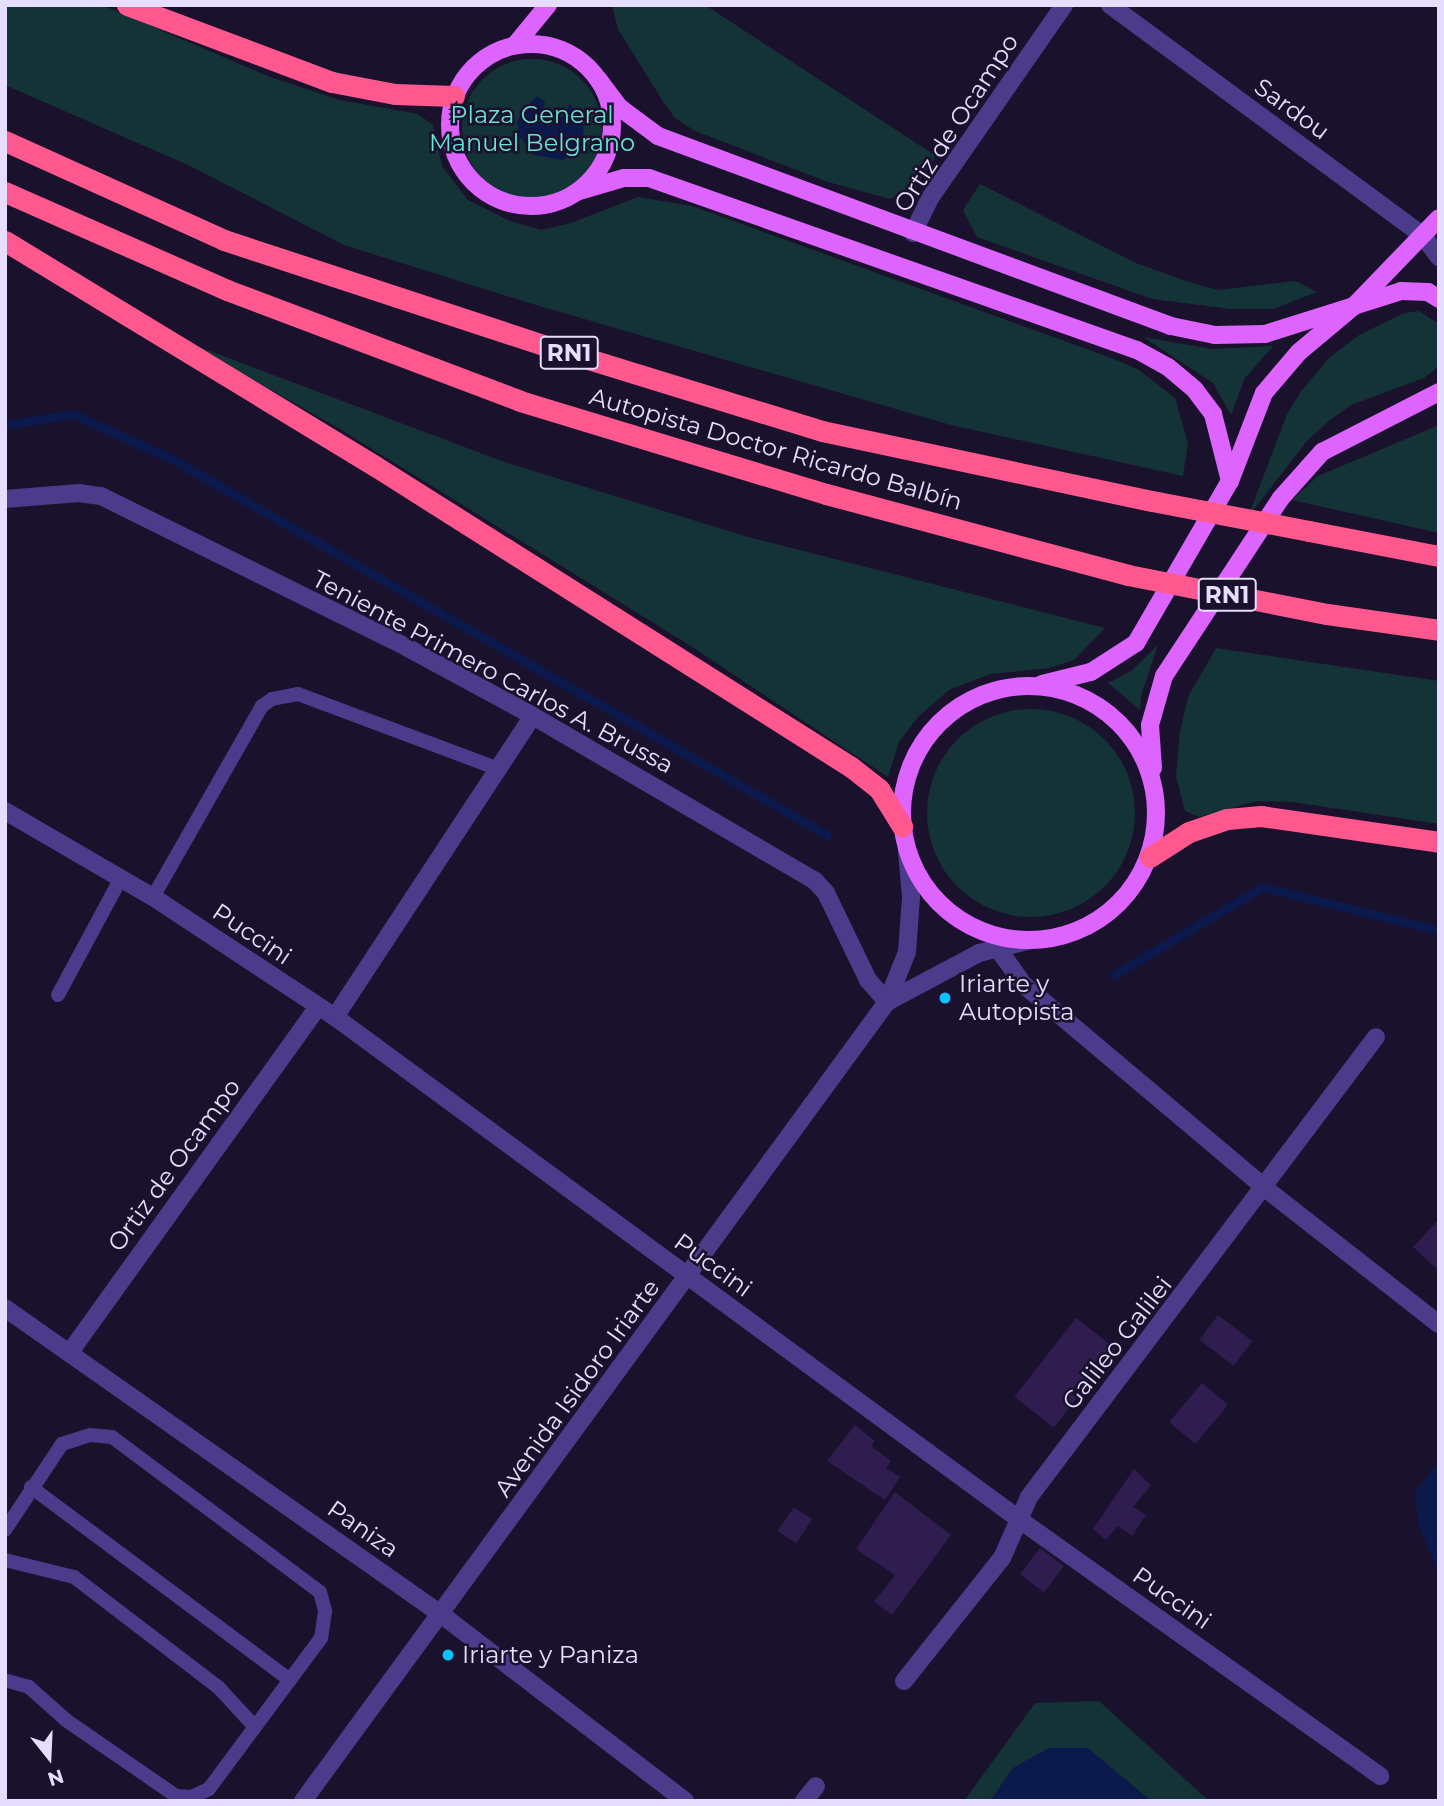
<!DOCTYPE html>
<html>
<head>
<meta charset="utf-8">
<style>
  body { margin:0 }
  #map { position:relative; width:1444px; height:1806px; overflow:hidden; background:#1a112c; font-family:Montserrat,sans-serif }
  div>[style] { position:absolute }
  .green>* { inset:0; background:#143337 }
  .round { border-radius:50% }
  .water>* { inset:0; background:#0b194c }
  .stream>* { height:9px; margin:-4.5px; padding:0 4.5px; transform-origin:4.5px; border-radius:4.5px; background:#0b194c }
  .building>* { inset:0; background:#2e1d4e; transform-origin:0 0 }
  .service>* { height:14px; margin:-7px; padding:0 7px; transform-origin:7px; border-radius:7px; background:#4b3c8b }
  .minor>* { height:18px; margin:-9px; padding:0 9px; transform-origin:9px; border-radius:9px; background:#4b3c8b }
  .tertiary>* { height:18px; margin:-9px; padding:0 9px; transform-origin:9px; border-radius:9px; background:#4b3c8b }
  .primary>* { height:18px; margin:-9px; padding:0 9px; transform-origin:9px; border-radius:9px; background:#dd64ff }
  .primary>.ring { margin:-9px; padding:0; box-sizing:content-box; background:none; border:18px solid #dd64ff; border-radius:50% }
  .motorway>* { height:21px; margin:-10.5px; padding:0 10.5px; transform-origin:10.5px; border-radius:10.5px; background:#ff588f }
  .motorway-bridge>* { height:21px; margin:-10.5px; padding:0 10.5px; transform-origin:10.5px; border-radius:10.5px; background:#ff588f }
  .dots>* { width:19px; height:19px; translate:-50% -50%; box-sizing:border-box; border:4px solid #1a112c; border-radius:50% }
  span { translate:-50% -50%; white-space:nowrap; text-align:center; line-height:1.15; -webkit-text-stroke:5px #1a112c; paint-order:stroke }
  .shield-label span { padding:2px 5px; background:#1a112c; border:2px solid; border-radius:5px; -webkit-text-stroke-width:0 }
  .shield-label { font-size:23px; color:#e6ddff; font-weight:700 }
  .street-label { font-size:24px; color:#e6ddff }
  .park-label { font-size:24px; color:#66e2d6 }
  .poi-label { font-size:24px; color:#e6ddff }
  .left { translate:0 -50%; text-align:left }
  .frame { position:absolute; inset:0; border:7px solid #e6ddff; pointer-events:none }
  .north { position:absolute; left:14px; top:1722px; width:70px; height:70px; -webkit-text-stroke:5px #1a112c; paint-order:stroke; rotate:162deg; font-size:19px; font-weight:700; line-height:28px; text-align:center; color:#e6ddff }
  .north::after { content:''; display:block; margin:auto; width:24px; height:32px; background:#e6ddff; clip-path:polygon(50% 0,100% 100%,50% 72%,0 100%) }
</style>
</head>
<body>
<div id="map">
  <div class="green">
    <div style="clip-path:polygon(5px 5px,102px 5px,270px 77px,340px 100px,418px 114px,433px 125px,442px 166px,468px 200px,510px 221px,541px 230px,571px 223px,638px 197px,692px 206px,1114px 359px,1139px 370px,1175px 398px,1188px 444px,1183px 476px,951px 425px,536px 305px,344px 245px,188px 165px,5px 85px)"></div>
    <div style="clip-path:polygon(612px 5px,705px 5px,936px 156px,914px 188px,890px 199px,828px 182px,695px 131px,675px 118px,664px 103px,618px 29px)"></div>
    <div class="round" style="left:462px;top:59px;width:140px;height:140px"></div>
    <div style="clip-path:polygon(980px 184px,1136px 263px,1186px 281px,1217px 290px,1295px 281px,1317px 292px,1273px 309px,1231px 309px,1152px 299px,977px 237px,963px 210px)"></div>
    <div style="clip-path:polygon(1419px 311px,1439px 324px,1438px 367px,1424px 378px,1351px 405px,1330px 420px,1307px 441px,1248px 517px,1287px 414px,1302px 390px,1330px 357px,1359px 335px,1404px 313px)"></div>
    <div style="clip-path:polygon(1143px 337px,1212px 349px,1273px 346px,1245px 378px,1231px 415px,1213px 383px)"></div>
    <div style="clip-path:polygon(191px 344px,507px 463px,748px 537px,1105px 628px,1074px 660px,1049px 668px,991px 674px,949px 690px,918px 717px,899px 742px,888px 777px,686px 643px,338px 428px)"></div>
    <div style="clip-path:polygon(1439px 425px,1439px 533px,1292px 500px,1318px 476px)"></div>
    <div style="clip-path:polygon(1158px 645px,1141px 696px,1140px 710px,1108px 683px,1131px 671px)"></div>
    <div style="clip-path:polygon(1216px 648px,1439px 681px,1439px 824px,1292px 802px,1257px 801px,1199px 817px,1185px 811px,1176px 776px,1180px 732px,1188px 697px)"></div>
    <div class="round" style="left:927px;top:709px;width:208px;height:208px"></div>
    <div style="clip-path:polygon(1099px 1701px,1209px 1801px,964px 1801px,1035px 1703px)"></div>
  </div>
  <div class="water">
    <div style="clip-path:polygon(537px 96px,545px 102px,543px 115px,551px 120px,566px 116px,569px 104px,584px 116px,583px 144px,563px 160px,534px 155px,520px 137px,517px 123px,523px 110px)"></div>
    <div style="clip-path:polygon(1439px 1461px,1439px 1574px,1418px 1524px,1415px 1492px)"></div>
    <div style="clip-path:polygon(1049px 1748px,1088px 1748px,1151px 1801px,990px 1801px,1013px 1768px)"></div>
  </div>
  <div class="stream">
    <div style="left:5px;top:425px;width:69px;rotate:-9.2deg"></div>
    <div style="left:73px;top:414px;width:111px;rotate:24.5deg"></div>
    <div style="left:174px;top:460px;width:753px;rotate:29.87deg"></div>
    <div style="left:1114px;top:975px;width:172px;rotate:-30.7deg"></div>
    <div style="left:1262px;top:887px;width:182px;rotate:13.7deg"></div>
  </div>
  <div class="building">
    <div style="clip-path:polygon(1439px 1219px,1439px 1271px,1413px 1247px)"></div>
    <div style="left:1218px;top:1315px;width:43px;height:31px;rotate:37deg"></div>
    <div style="left:1076px;top:1318px;width:50px;height:100px;rotate:38deg"></div>
    <div style="left:1202px;top:1383px;width:34px;height:51px;rotate:40deg"></div>
    <div style="clip-path:polygon(855px 1425px,875px 1441px,871px 1446px,891px 1461px,886px 1468px,900px 1477px,885px 1500px,827px 1461px)"></div>
    <div style="clip-path:polygon(1134px 1469px,1151px 1485px,1133px 1507px,1146px 1515px,1132px 1536px,1118px 1526px,1106px 1540px,1093px 1529px)"></div>
    <div style="clip-path:polygon(895px 1492px,951px 1535px,892px 1615px,874px 1602px,895px 1575px,856px 1549px)"></div>
    <div style="left:794px;top:1507px;width:22px;height:29px;rotate:34deg"></div>
    <div style="left:1040px;top:1548px;width:30px;height:33px;rotate:37deg"></div>
  </div>
  <div class="service">
    <div style="left:153px;top:897px;width:220px;rotate:-60.3deg"></div>
    <div style="left:262px;top:706px;width:12px;rotate:-35deg"></div>
    <div style="left:272px;top:699px;width:26px;rotate:-11deg"></div>
    <div style="left:298px;top:694px;width:211px;rotate:20.5deg"></div>
    <div style="left:58px;top:995px;width:133px;rotate:-61.7deg"></div>
    <div style="left:31px;top:1487px;width:323px;rotate:36.7deg"></div>
    <div style="left:5px;top:1530px;width:103px;rotate:-56.5deg"></div>
    <div style="left:62px;top:1444px;width:29px;rotate:-18deg"></div>
    <div style="left:90px;top:1435px;width:22px;rotate:5deg"></div>
    <div style="left:112px;top:1437px;width:259px;rotate:36.7deg"></div>
    <div style="left:320px;top:1592px;width:20px;rotate:75deg"></div>
    <div style="left:325px;top:1611px;width:27px;rotate:98deg"></div>
    <div style="left:321px;top:1638px;width:188px;rotate:126.6deg"></div>
    <div style="left:209px;top:1789px;width:20px;rotate:156deg"></div>
    <div style="left:191px;top:1797px;width:15px;rotate:-176deg"></div>
    <div style="left:176px;top:1796px;width:134px;rotate:-145.4deg"></div>
    <div style="left:66px;top:1720px;width:50px;rotate:-138.3deg"></div>
    <div style="left:29px;top:1687px;width:25px;rotate:-164deg"></div>
    <div style="left:5px;top:1560px;width:71px;rotate:13.8deg"></div>
    <div style="left:74px;top:1577px;width:183px;rotate:37.4deg"></div>
    <div style="left:219px;top:1688px;width:53px;rotate:47.3deg"></div>
  </div>
  <div class="minor">
    <div style="left:1110px;top:5px;width:389px;rotate:36.4deg"></div>
    <div style="left:1423px;top:236px;width:26px;rotate:53deg"></div>
    <div style="left:913px;top:233px;width:39px;rotate:-64deg"></div>
    <div style="left:930px;top:198px;width:235px;rotate:-55.2deg"></div>
    <div style="left:5px;top:499px;width:74px;rotate:-4.6deg"></div>
    <div style="left:79px;top:493px;width:22px;rotate:8deg"></div>
    <div style="left:101px;top:496px;width:343px;rotate:26.3deg"></div>
    <div style="left:408px;top:648px;width:142px;rotate:28.5deg"></div>
    <div style="left:533px;top:716px;width:327px;rotate:30.3deg"></div>
    <div style="left:815px;top:881px;width:16px;rotate:47deg"></div>
    <div style="left:826px;top:893px;width:97px;rotate:64.2deg"></div>
    <div style="left:868px;top:980px;width:29px;rotate:49deg"></div>
    <div style="left:5px;top:811px;width:171px;rotate:30.2deg"></div>
    <div style="left:153px;top:897px;width:218px;rotate:33.4deg"></div>
    <div style="left:335px;top:1017px;width:850px;rotate:36.29deg"></div>
    <div style="left:1020px;top:1520px;width:442px;rotate:35.4deg"></div>
    <div style="left:998px;top:949px;width:44px;rotate:54.2deg"></div>
    <div style="left:1024px;top:985px;width:317px;rotate:40.1deg"></div>
    <div style="left:1266px;top:1189px;width:219px;rotate:38deg"></div>
    <div style="left:335px;top:1017px;width:360px;rotate:-56.7deg"></div>
    <div style="left:5px;top:1308px;width:534px;rotate:35.09deg"></div>
    <div style="left:442px;top:1615px;width:306px;rotate:37.4deg"></div>
    <div style="left:70px;top:1352px;width:425px;rotate:-54.3deg"></div>
    <div style="left:904px;top:1681px;width:157px;rotate:-51.5deg"></div>
    <div style="left:1002px;top:1558px;width:67px;rotate:-66.1deg"></div>
    <div style="left:1029px;top:1497px;width:576px;rotate:-52.97deg"></div>
    <div style="left:804px;top:1801px;width:19px;rotate:-51deg"></div>
  </div>
  <div class="tertiary">
    <div style="left:887px;top:1002px;width:104px;rotate:-28deg"></div>
    <div style="left:979px;top:953px;width:54px;rotate:-14deg"></div>
    <div style="left:303px;top:1801px;width:990px;rotate:-53.84deg"></div>
    <div style="left:887px;top:1002px;width:54px;rotate:-68.2deg"></div>
    <div style="left:907px;top:952px;width:55px;rotate:-85.8deg"></div>
    <div style="left:911px;top:897px;width:46px;rotate:-95deg"></div>
  </div>
  <div class="primary">
    <div class="ring" style="left:450px;top:44px;width:144px;height:144px"></div>
    <div style="left:515px;top:45px;width:52px;rotate:-50.5deg"></div>
    <div style="left:598px;top:79px;width:35px;rotate:53deg"></div>
    <div style="left:619px;top:107px;width:49px;rotate:36.6deg"></div>
    <div style="left:658px;top:136px;width:547px;rotate:20.32deg"></div>
    <div style="left:1171px;top:326px;width:45px;rotate:11.6deg"></div>
    <div style="left:1215px;top:335px;width:50px;rotate:-1.1deg"></div>
    <div style="left:1265px;top:334px;width:143px;rotate:-17.5deg"></div>
    <div style="left:1401px;top:291px;width:27px;rotate:2deg"></div>
    <div style="left:1428px;top:292px;width:13px;rotate:32deg"></div>
    <div style="left:579px;top:191px;width:47px;rotate:-16.1deg"></div>
    <div style="left:624px;top:178px;width:25px"></div>
    <div style="left:649px;top:178px;width:517px;rotate:19.42deg"></div>
    <div style="left:1137px;top:350px;width:35px;rotate:29deg"></div>
    <div style="left:1168px;top:367px;width:35px;rotate:40deg"></div>
    <div style="left:1195px;top:390px;width:30px;rotate:53deg"></div>
    <div style="left:1213px;top:414px;width:69px;rotate:75.8deg"></div>
    <div style="left:1042px;top:684px;width:50px;rotate:-13.8deg"></div>
    <div style="left:1091px;top:672px;width:54px;rotate:-32.8deg"></div>
    <div style="left:1136px;top:643px;width:187px;rotate:-59.9deg"></div>
    <div style="left:1230px;top:481px;width:94px;rotate:-68.9deg"></div>
    <div style="left:1264px;top:393px;width:54px;rotate:-49.5deg"></div>
    <div style="left:1299px;top:352px;width:72px;rotate:-39.9deg"></div>
    <div style="left:1354px;top:306px;width:122px;rotate:-46deg"></div>
    <div class="ring" style="left:902px;top:686px;width:236px;height:236px"></div>
    <div style="left:1153px;top:768px;width:43px;rotate:-94deg"></div>
    <div style="left:1150px;top:725px;width:51px;rotate:-74.1deg"></div>
    <div style="left:1164px;top:676px;width:213px;rotate:-56.7deg"></div>
    <div style="left:1281px;top:498px;width:62px;rotate:-48.3deg"></div>
    <div style="left:1322px;top:452px;width:131px;rotate:-27.1deg"></div>
  </div>
  <div class="motorway">
    <div style="left:127px;top:5px;width:219px;rotate:20.6deg"></div>
    <div style="left:332px;top:82px;width:64px;rotate:10.8deg"></div>
    <div style="left:395px;top:94px;width:59px;rotate:1.9deg"></div>
    <div style="left:5px;top:141px;width:240px;rotate:24.3deg"></div>
    <div style="left:224px;top:240px;width:339px;rotate:18.2deg"></div>
    <div style="left:546px;top:346px;width:289px;rotate:17.1deg"></div>
    <div style="left:822px;top:431px;width:337px;rotate:12deg"></div>
    <div style="left:5px;top:192px;width:243px;rotate:23.8deg"></div>
    <div style="left:227px;top:290px;width:313px;rotate:20.7deg"></div>
    <div style="left:520px;top:401px;width:320px;rotate:16.9deg"></div>
    <div style="left:826px;top:494px;width:313px;rotate:15deg"></div>
    <div style="left:5px;top:241px;width:433px;rotate:31.3deg"></div>
    <div style="left:375px;top:466px;width:563px;rotate:32.31deg"></div>
    <div style="left:851px;top:767px;width:36px;rotate:38deg"></div>
    <div style="left:879px;top:789px;width:44px;rotate:58.1deg"></div>
    <div style="left:1309px;top:531px;width:132px;rotate:10.9deg"></div>
    <div style="left:1327px;top:614px;width:113px;rotate:8.1deg"></div>
    <div style="left:1150px;top:857px;width:46px;rotate:-32.7deg"></div>
    <div style="left:1189px;top:832px;width:40px;rotate:-18.9deg"></div>
    <div style="left:1227px;top:819px;width:34px;rotate:-5deg"></div>
    <div style="left:1261px;top:816px;width:180px;rotate:8.3deg"></div>
  </div>
  <div class="motorway-bridge">
    <div style="left:1152px;top:501px;width:160px;rotate:10.8deg"></div>
    <div style="left:1128px;top:575px;width:203px;rotate:11.1deg"></div>
  </div>
  <div class="dots">
    <div style="left:945px;top:998px;background:#09c1ff"></div>
    <div style="left:448px;top:1655px;background:#09c1ff"></div>
  </div>
  <div class="shield-label">
    <span style="left:569px;top:353px">RN1</span>
    <span style="left:1227px;top:595px">RN1</span>
  </div>
  <div class="street-label">
    <span style="left:1292px;top:109px;rotate:36deg">Sardou</span>
    <span style="left:956px;top:123px;rotate:-57deg">Ortiz de Ocampo</span>
    <span style="left:776px;top:449px;rotate:16deg">Autopista Doctor Ricardo Balbín</span>
    <span style="left:493px;top:672px;rotate:28deg">Teniente Primero Carlos A. Brussa</span>
    <span style="left:252px;top:934px;rotate:34deg">Puccini</span>
    <span style="left:174px;top:1165px;rotate:-54deg">Ortiz de Ocampo</span>
    <span style="left:713px;top:1265px;rotate:36deg">Puccini</span>
    <span style="left:1117px;top:1343px;rotate:-52deg">Galileo Galilei</span>
    <span style="left:577px;top:1388px;rotate:-54deg">Avenida Isidoro Iriarte</span>
    <span style="left:363px;top:1529px;rotate:35deg">Paniza</span>
    <span style="left:1172px;top:1598px;rotate:35deg">Puccini</span>
  </div>
  <div class="park-label">
    <span style="left:532px;top:129px">Plaza General<br>Manuel Belgrano</span>
  </div>
  <div class="poi-label">
    <span class="left" style="left:959px;top:998px">Iriarte y<br>Autopista</span>
    <span class="left" style="left:462px;top:1655px">Iriarte y Paniza</span>
  </div>
  <div class="frame"></div>
  <div class="north">N</div>
</div>
</body>
</html>
